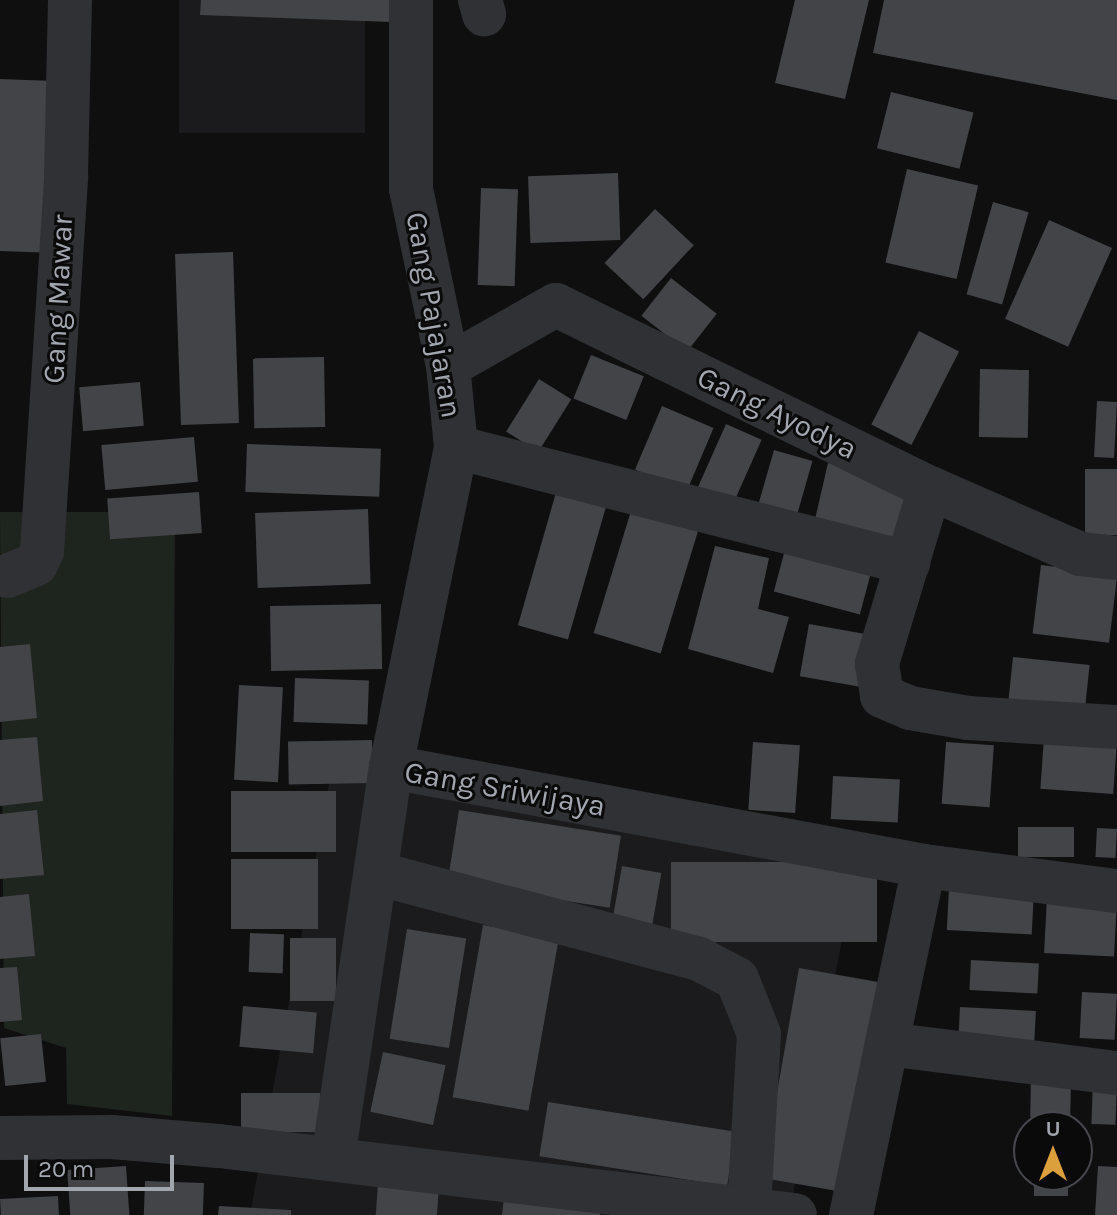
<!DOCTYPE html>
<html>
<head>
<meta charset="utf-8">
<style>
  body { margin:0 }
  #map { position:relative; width:1117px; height:1215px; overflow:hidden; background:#0f0f10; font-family:Karla,sans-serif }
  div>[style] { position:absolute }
  .built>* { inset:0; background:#1b1b1d; transform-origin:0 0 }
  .green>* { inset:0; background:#1e241e }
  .building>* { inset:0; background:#434448; transform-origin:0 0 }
  .minor>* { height:44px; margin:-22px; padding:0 22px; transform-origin:22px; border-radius:22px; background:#303135 }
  span { translate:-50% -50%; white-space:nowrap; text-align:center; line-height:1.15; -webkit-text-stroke:6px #0a0a0b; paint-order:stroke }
  .street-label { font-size:30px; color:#a2a6af }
  .north { position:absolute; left:1013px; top:1111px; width:80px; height:80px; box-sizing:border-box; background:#0a0a0b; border:2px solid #47484d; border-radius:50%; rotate:0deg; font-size:22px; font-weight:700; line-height:32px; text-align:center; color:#a2a6af }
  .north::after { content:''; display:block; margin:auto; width:28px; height:36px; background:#db9f3c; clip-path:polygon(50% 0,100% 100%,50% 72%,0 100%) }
  .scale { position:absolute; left:24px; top:1155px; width:150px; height:36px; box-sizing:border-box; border:4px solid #a2a6af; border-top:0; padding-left:10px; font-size:24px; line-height:28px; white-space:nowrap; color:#a2a6af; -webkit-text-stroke:6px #0a0a0b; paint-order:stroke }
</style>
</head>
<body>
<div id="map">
  <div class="built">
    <div style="left:179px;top:0;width:186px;height:133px"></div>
    <div style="clip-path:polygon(331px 773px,857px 862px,789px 1215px,250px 1215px)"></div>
  </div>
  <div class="green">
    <div style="clip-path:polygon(0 512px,175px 512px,172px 1116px,67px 1104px,66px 1048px,4px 1028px)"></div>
  </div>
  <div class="building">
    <div style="clip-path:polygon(201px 0,392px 0,391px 22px,200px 15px)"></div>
    <div style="clip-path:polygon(795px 0,869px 0,845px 99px,775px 83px)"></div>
    <div style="clip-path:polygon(884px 0,1117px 0,1117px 100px,873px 53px)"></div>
    <div style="left:0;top:79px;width:54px;height:172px;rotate:2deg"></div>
    <div style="left:891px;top:92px;width:85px;height:58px;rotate:14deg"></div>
    <div style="left:907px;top:169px;width:73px;height:96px;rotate:13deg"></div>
    <div style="left:618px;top:173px;width:67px;height:90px;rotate:88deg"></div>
    <div style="left:481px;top:188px;width:37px;height:97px;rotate:2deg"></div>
    <div style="left:993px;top:202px;width:37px;height:96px;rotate:16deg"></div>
    <div style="left:655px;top:209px;width:53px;height:74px;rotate:43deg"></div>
    <div style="left:1049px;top:220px;width:69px;height:108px;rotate:24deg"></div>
    <div style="left:233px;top:252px;width:171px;height:58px;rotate:88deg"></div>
    <div style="left:671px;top:278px;width:58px;height:48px;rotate:38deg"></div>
    <div style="left:919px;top:331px;width:45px;height:105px;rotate:27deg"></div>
    <div style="left:591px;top:355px;width:57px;height:47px;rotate:22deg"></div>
    <div style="left:324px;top:357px;width:70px;height:71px;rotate:89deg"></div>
    <div style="left:980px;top:369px;width:49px;height:68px;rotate:1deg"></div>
    <div style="left:539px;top:379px;width:38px;height:62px;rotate:32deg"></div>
    <div style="left:140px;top:382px;width:44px;height:61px;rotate:85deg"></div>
    <div style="left:1097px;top:401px;width:20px;height:56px;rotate:3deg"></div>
    <div style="left:662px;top:406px;width:56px;height:69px;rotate:23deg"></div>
    <div style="left:726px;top:424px;width:39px;height:70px;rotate:24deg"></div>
    <div style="left:194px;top:437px;width:45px;height:93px;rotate:85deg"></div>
    <div style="left:247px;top:444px;width:134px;height:48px;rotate:2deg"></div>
    <div style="left:774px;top:450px;width:40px;height:64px;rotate:16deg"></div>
    <div style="left:828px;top:463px;width:85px;height:62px;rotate:13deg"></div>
    <div style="left:1117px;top:469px;width:66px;height:32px;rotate:90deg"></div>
    <div style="left:559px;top:482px;width:52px;height:149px;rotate:16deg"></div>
    <div style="left:199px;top:492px;width:41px;height:92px;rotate:86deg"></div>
    <div style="left:634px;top:501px;width:70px;height:138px;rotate:17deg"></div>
    <div style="left:368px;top:509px;width:75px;height:113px;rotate:88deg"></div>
    <div style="clip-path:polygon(715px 546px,769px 558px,758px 609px,789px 617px,773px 673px,688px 649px)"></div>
    <div style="left:786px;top:546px;width:89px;height:47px;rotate:15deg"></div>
    <div style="left:1041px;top:565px;width:77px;height:69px;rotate:7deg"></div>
    <div style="left:381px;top:604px;width:65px;height:111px;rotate:89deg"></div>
    <div style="left:809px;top:624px;width:73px;height:53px;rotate:10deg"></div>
    <div style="clip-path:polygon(30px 644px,37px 718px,0 722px,0 647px)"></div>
    <div style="left:1013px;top:657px;width:77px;height:51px;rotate:6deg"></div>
    <div style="left:295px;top:678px;width:74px;height:44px;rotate:2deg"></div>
    <div style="left:239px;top:685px;width:44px;height:95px;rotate:3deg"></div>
    <div style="clip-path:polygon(37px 737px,43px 801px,0 806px,0 740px)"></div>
    <div style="left:1044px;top:737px;width:73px;height:52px;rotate:4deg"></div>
    <div style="left:372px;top:740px;width:43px;height:84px;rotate:89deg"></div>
    <div style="left:753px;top:742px;width:47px;height:68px;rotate:4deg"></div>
    <div style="left:946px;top:742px;width:48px;height:62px;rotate:4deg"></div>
    <div style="left:833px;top:776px;width:67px;height:43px;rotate:3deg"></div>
    <div style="left:231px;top:791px;width:105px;height:61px"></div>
    <div style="clip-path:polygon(37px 810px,44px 875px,0 879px,0 814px)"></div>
    <div style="left:459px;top:810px;width:164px;height:73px;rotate:9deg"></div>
    <div style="left:1018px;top:827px;width:56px;height:30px"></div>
    <div style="left:1097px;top:828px;width:20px;height:29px;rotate:3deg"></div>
    <div style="left:231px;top:859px;width:87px;height:70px"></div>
    <div style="left:671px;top:862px;width:206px;height:80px"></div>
    <div style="left:622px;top:866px;width:40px;height:62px;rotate:10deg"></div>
    <div style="left:949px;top:888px;width:85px;height:42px;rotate:3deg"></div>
    <div style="clip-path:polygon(29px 894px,35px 956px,0 959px,0 897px)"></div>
    <div style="left:1047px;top:897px;width:70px;height:56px;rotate:3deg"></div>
    <div style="left:483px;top:925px;width:77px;height:175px;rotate:10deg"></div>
    <div style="left:407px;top:929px;width:60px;height:111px;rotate:9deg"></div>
    <div style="left:250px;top:933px;width:34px;height:39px;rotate:2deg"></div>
    <div style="left:290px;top:938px;width:46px;height:63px"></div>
    <div style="left:971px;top:960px;width:68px;height:30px;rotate:3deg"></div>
    <div style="clip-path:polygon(17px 967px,22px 1020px,0 1022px,0 968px)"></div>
    <div style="left:799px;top:968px;width:89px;height:213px;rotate:10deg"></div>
    <div style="left:1082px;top:992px;width:35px;height:46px;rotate:3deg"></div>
    <div style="left:243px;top:1006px;width:74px;height:41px;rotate:5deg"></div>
    <div style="left:960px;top:1007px;width:76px;height:32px;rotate:3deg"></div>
    <div style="left:41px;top:1034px;width:48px;height:41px;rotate:84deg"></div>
    <div style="left:383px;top:1052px;width:64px;height:61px;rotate:12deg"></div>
    <div style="left:1031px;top:1074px;width:40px;height:43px;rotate:1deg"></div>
    <div style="left:1093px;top:1079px;width:24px;height:45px;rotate:2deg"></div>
    <div style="left:241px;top:1093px;width:79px;height:39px"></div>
    <div style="left:548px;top:1102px;width:190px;height:55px;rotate:9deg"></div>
    <div style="left:126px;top:1166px;width:49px;height:59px;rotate:86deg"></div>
    <div style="clip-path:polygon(1098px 1166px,1117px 1167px,1117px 1215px,1095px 1215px)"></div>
    <div style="left:1034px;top:1175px;width:34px;height:21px"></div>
    <div style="left:145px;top:1181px;width:59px;height:34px;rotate:2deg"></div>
    <div style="left:378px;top:1183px;width:61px;height:32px;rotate:4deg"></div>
    <div style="left:58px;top:1196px;width:19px;height:58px;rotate:87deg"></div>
    <div style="clip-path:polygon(504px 1198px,600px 1213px,600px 1215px,502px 1215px)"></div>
    <div style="clip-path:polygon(219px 1206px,291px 1210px,291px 1215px,218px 1215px)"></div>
  </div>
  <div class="minor">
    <div style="left:480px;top:0;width:15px;rotate:74deg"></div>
    <div style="left:448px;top:366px;width:124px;rotate:-29.5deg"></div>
    <div style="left:556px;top:305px;width:416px;rotate:26.1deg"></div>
    <div style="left:930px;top:488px;width:164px;rotate:23.7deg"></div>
    <div style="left:1080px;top:554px;width:37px;rotate:6deg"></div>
    <div style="left:456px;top:447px;width:467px;rotate:14.4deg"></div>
    <div style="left:930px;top:488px;width:184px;rotate:106.8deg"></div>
    <div style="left:877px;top:664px;width:32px;rotate:81deg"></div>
    <div style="left:882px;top:696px;width:30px;rotate:23deg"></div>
    <div style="left:910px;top:708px;width:59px;rotate:9.8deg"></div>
    <div style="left:968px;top:718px;width:149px;rotate:3.5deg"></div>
    <div style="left:7px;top:576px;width:31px;rotate:-22deg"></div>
    <div style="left:36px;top:564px;width:14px;rotate:-65deg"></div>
    <div style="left:42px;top:551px;width:376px;rotate:-86.3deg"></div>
    <div style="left:66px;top:176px;width:176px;rotate:-88.7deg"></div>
    <div style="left:391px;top:767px;width:327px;rotate:-78.5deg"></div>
    <div style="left:456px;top:447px;width:81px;rotate:-95.6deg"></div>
    <div style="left:448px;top:366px;width:181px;rotate:-101.8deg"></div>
    <div style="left:411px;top:189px;width:189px;rotate:-90deg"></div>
    <div style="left:924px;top:866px;width:195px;rotate:7.4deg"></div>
    <div style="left:376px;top:873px;width:334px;rotate:14.9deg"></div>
    <div style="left:699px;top:959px;width:43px;rotate:27.8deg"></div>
    <div style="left:737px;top:979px;width:59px;rotate:68.2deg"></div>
    <div style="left:759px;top:1034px;width:176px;rotate:93.3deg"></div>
    <div style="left:887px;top:1044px;width:232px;rotate:7.2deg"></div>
    <div style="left:0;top:1138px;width:112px;rotate:-0.5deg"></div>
    <div style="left:112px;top:1137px;width:107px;rotate:4.8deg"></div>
    <div style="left:219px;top:1146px;width:580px;rotate:6.83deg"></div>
    <div style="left:333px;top:1159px;width:396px;rotate:-81.6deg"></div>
    <div style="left:391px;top:767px;width:542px;rotate:10.52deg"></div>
    <div style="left:924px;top:866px;width:357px;rotate:101.8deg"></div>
  </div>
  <div class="street-label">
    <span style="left:58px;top:299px;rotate:-87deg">Gang Mawar</span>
    <span style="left:434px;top:315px;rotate:80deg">Gang Pajajaran</span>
    <span style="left:777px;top:413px;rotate:26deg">Gang Ayodya</span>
    <span style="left:505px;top:789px;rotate:10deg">Gang Sriwijaya</span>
  </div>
  <div class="north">U</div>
  <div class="scale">20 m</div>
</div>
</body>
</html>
